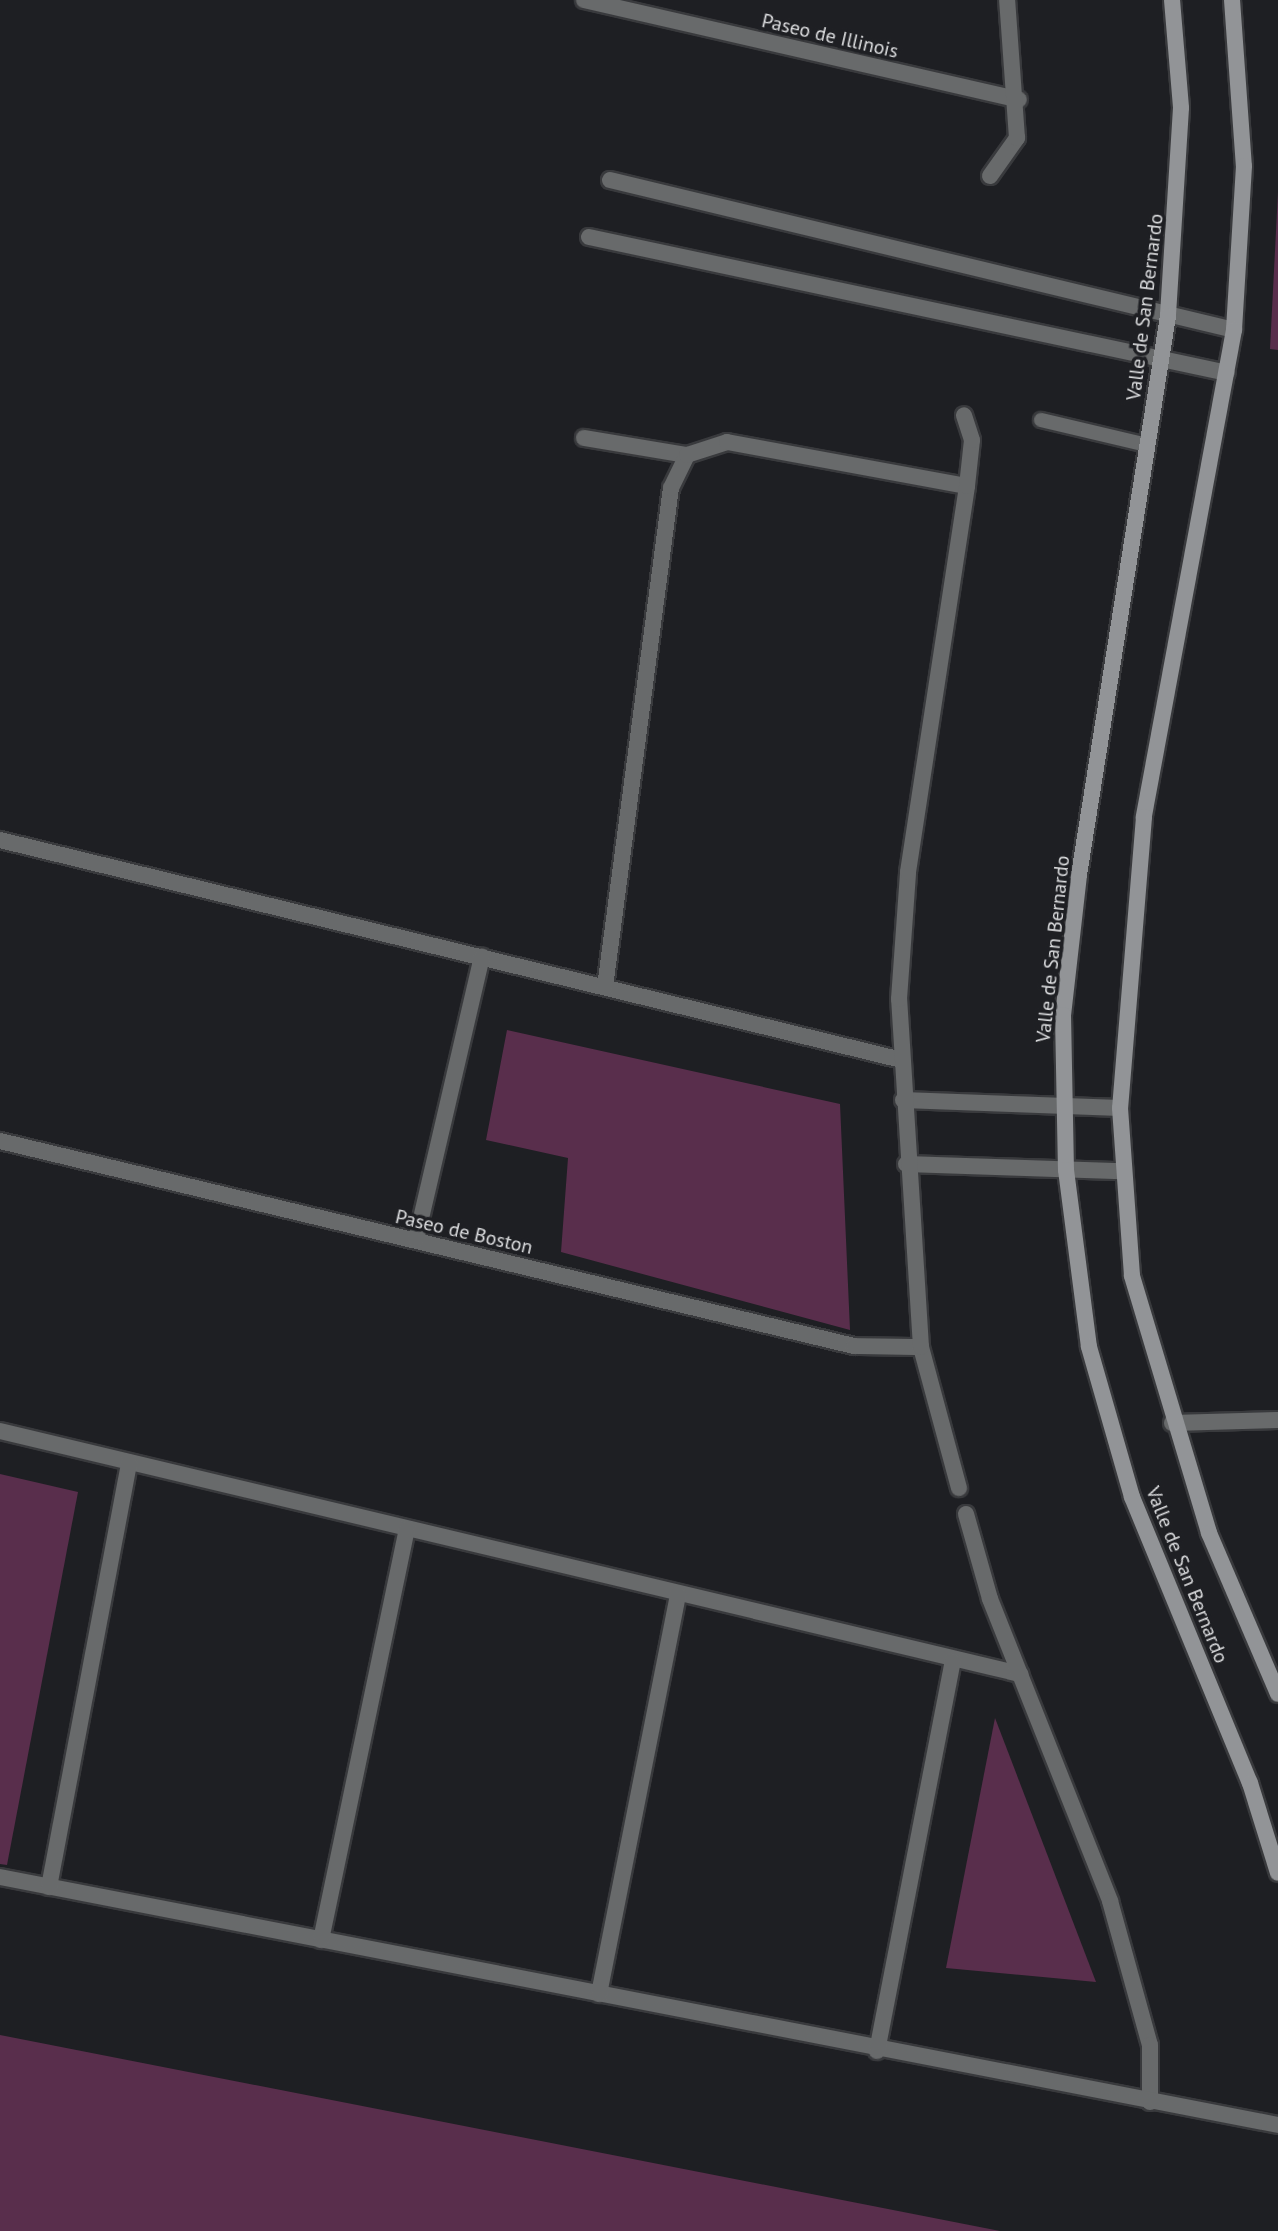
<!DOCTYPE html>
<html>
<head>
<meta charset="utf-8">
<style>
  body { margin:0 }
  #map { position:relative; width:1278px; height:2231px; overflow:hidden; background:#1e1f23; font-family:"PT Sans",sans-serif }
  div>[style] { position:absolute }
  .green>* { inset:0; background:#592e4c }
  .roads { filter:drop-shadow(2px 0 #393a3d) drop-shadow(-2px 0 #393a3d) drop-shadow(0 2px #393a3d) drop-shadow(0 -2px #393a3d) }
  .lane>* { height:14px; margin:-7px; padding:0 7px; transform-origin:7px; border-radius:7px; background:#686a6b }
  .street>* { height:16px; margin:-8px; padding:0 8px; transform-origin:8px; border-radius:8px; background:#686a6b }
  .secondary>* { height:16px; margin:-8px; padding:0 8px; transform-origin:8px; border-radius:8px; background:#929497 }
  span { translate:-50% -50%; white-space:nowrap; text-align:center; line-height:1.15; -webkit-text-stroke:7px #1e1f23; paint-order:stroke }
  .street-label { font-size:20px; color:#dddee0 }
</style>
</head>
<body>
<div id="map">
  <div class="green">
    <div style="clip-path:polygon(1278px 192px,1278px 350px,1270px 349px)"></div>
    <div style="clip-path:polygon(507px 1030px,840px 1104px,850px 1330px,561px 1252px,568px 1158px,486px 1140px)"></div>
    <div style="clip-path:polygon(0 1474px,78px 1492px,7px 1865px,0 1864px)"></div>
    <div style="clip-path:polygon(995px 1718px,1096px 1982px,946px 1968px)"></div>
    <div style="clip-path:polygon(0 2035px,1000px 2231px,0 2231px)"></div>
  </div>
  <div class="roads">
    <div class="lane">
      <div style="left:1041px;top:420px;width:109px;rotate:13.3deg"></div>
    </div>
    <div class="street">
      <div style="left:584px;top:0;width:446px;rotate:12.9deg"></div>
      <div style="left:990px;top:176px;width:47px;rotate:-54.6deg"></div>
      <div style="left:1017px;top:138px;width:138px;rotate:-94.1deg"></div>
      <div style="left:610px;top:180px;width:642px;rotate:13.52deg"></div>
      <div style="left:589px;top:237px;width:652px;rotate:12.03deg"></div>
      <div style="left:584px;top:438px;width:104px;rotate:9.4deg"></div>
      <div style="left:0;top:840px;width:928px;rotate:13.71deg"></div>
      <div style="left:605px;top:987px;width:503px;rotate:-82.47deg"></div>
      <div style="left:671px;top:488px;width:37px;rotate:-64deg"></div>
      <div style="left:687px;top:455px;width:42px;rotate:-18deg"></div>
      <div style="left:727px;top:442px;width:244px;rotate:10.4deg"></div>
      <div style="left:903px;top:1100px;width:217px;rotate:2.1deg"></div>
      <div style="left:0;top:1141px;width:878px;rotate:13.5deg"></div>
      <div style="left:854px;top:1346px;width:67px;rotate:0.9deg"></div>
      <div style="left:906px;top:1164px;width:216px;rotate:1.9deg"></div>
      <div style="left:416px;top:1240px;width:291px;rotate:-76.9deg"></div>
      <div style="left:1172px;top:1423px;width:106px;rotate:-1.6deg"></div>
      <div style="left:0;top:1431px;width:1049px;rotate:13.4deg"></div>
      <div style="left:959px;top:1488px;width:146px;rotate:-105.1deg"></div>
      <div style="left:921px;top:1347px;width:349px;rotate:-93.6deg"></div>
      <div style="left:899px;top:999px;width:127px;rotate:-85.9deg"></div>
      <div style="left:908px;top:872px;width:390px;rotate:-81.3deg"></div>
      <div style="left:967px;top:486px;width:46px;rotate:-83.8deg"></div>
      <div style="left:972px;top:440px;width:26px;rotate:-108deg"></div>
      <div style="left:966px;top:1514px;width:88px;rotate:74.2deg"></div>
      <div style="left:990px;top:1599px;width:325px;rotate:68.3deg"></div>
      <div style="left:1110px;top:1901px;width:149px;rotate:74.5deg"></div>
      <div style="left:1150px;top:2045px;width:57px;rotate:90deg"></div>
      <div style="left:0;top:1877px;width:1302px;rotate:10.98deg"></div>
      <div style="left:49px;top:1887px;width:432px;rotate:-79.3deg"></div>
      <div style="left:321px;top:1940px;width:420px;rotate:-78.2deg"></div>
      <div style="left:599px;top:1994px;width:407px;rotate:-78.8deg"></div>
      <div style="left:877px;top:2051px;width:397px;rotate:-79deg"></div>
    </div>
    <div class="secondary">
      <div style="left:1172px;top:0;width:108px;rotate:85.2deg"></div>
      <div style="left:1181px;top:108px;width:208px;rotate:93.6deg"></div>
      <div style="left:1168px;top:316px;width:566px;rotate:99.05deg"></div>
      <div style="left:1079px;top:875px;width:141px;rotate:96.5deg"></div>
      <div style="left:1063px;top:1015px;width:155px;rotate:88.9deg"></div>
      <div style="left:1066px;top:1170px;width:178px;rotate:82.6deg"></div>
      <div style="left:1089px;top:1347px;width:156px;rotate:74deg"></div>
      <div style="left:1132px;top:1497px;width:309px;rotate:67.6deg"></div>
      <div style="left:1250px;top:1783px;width:94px;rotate:72.7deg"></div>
      <div style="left:1232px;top:0;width:166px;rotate:85.9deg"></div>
      <div style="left:1244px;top:166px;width:164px;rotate:93.5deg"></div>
      <div style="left:1234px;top:330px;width:495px;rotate:100.5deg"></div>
      <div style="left:1144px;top:817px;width:292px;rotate:94.7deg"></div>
      <div style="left:1120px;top:1108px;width:168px;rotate:85.9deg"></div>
      <div style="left:1132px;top:1276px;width:268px;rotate:73.3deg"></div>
      <div style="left:1209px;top:1533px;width:175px;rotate:66.8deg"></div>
    </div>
  </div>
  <div class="street-label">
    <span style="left:830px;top:36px;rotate:13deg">Paseo de Illinois</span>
    <span style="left:1145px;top:307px;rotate:-83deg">Valle de San Bernardo</span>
    <span style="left:1053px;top:949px;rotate:-84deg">Valle de San Bernardo</span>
    <span style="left:464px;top:1232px;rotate:13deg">Paseo de Boston</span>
    <span style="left:1187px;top:1575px;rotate:68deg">Valle de San Bernardo</span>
  </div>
</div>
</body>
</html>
